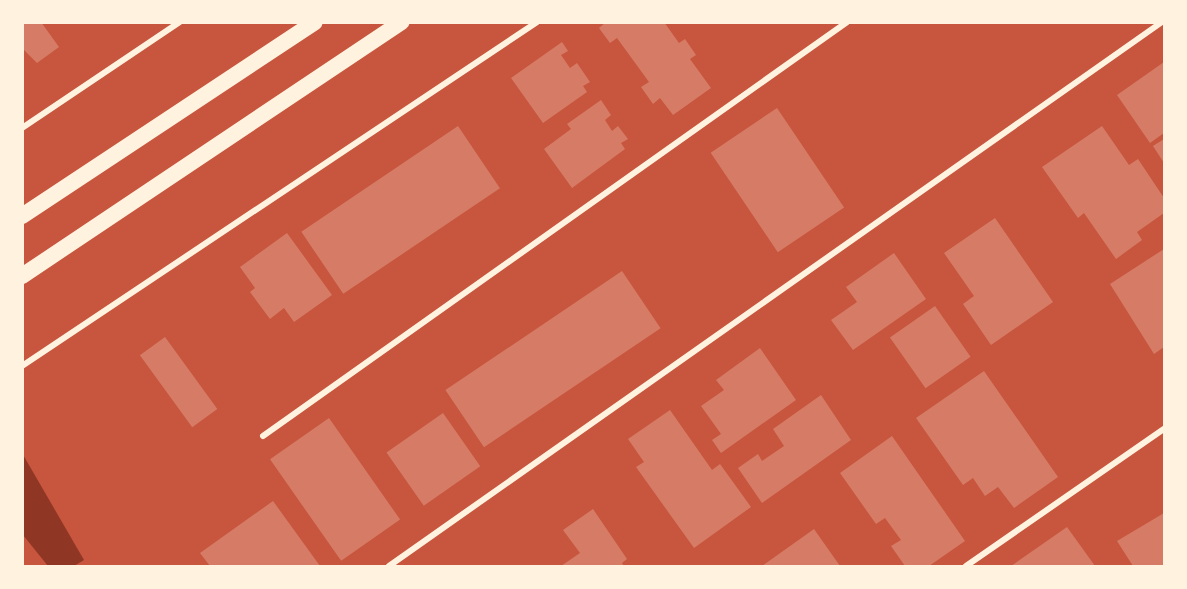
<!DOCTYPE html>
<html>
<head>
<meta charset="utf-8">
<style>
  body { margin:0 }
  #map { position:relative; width:1187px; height:589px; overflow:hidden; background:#c8553d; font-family:Commissioner,sans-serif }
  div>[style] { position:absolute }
  .water>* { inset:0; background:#8f3625 }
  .building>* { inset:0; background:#d67c66; transform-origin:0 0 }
  .minor>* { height:6px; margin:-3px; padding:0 3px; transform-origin:3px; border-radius:3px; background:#fff3e0 }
  .trunk>* { height:16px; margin:-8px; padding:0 8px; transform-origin:8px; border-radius:8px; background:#fff3e0 }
  span { translate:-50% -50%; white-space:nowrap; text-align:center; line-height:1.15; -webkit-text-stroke:6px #fff3e0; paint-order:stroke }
  .frame { position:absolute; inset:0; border:24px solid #fff3e0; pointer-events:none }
</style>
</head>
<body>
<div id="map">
  <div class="water">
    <div style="clip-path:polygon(22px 453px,84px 560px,74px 566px,48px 566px,23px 535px)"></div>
  </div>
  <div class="building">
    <div style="clip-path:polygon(22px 22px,41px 22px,59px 47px,37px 63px,22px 48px)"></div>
    <div style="clip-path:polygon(606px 22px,664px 22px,679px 43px,685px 39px,696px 55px,690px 59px,711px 88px,673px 115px,660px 98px,653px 104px,641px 87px,649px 82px,617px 38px,610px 43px,599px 28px)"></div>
    <div style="clip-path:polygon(562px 42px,568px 51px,561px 55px,570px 68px,577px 63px,590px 82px,583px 86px,587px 92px,543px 123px,511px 78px)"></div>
    <div style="clip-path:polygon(1164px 62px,1164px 133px,1150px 143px,1117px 95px)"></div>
    <div style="clip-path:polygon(601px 100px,611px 115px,605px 120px,612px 131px,618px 126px,628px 139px,621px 143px,625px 149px,572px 188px,544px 149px,571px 129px,567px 124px)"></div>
    <div style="left:777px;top:108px;width:120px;height:80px;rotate:56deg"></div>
    <div style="left:458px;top:126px;width:75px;height:189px;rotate:56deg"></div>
    <div style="clip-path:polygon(1102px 126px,1129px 165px,1138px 159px,1164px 198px,1164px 213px,1137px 232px,1142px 240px,1116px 259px,1084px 213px,1078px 218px,1042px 167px)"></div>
    <div style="clip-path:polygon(1164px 139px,1164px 163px,1153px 146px)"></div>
    <div style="clip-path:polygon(995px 218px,1053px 302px,991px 345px,963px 304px,974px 296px,944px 253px)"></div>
    <div style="clip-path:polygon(287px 233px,332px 295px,294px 322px,284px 308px,270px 319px,250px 292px,255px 288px,240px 267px)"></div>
    <div style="clip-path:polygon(1164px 249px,1164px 347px,1154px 354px,1110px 284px)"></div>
    <div style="clip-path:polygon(894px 253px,926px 299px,853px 350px,831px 320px,857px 302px,846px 287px)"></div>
    <div style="left:622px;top:271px;width:69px;height:213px;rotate:56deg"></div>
    <div style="left:935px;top:306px;width:62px;height:55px;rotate:55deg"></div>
    <div style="left:165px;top:337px;width:89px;height:31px;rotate:54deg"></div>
    <div style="clip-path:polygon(760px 348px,796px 400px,721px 453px,712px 440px,721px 434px,701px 406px,724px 390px,716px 380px)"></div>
    <div style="clip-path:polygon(984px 371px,1058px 477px,1014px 508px,998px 487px,985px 496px,973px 478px,963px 485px,916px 418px)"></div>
    <div style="clip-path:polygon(821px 395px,851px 440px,762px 503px,738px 468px,758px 454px,762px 461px,784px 446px,773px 429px)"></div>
    <div style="clip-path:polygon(670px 410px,712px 470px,720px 464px,751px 507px,694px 548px,636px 467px,644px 462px,628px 439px)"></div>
    <div style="left:443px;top:413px;width:65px;height:69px;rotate:55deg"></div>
    <div style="left:329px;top:418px;width:124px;height:72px;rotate:55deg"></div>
    <div style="clip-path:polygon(892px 436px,965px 541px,929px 566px,905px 566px,891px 546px,901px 540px,885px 518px,876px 524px,840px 473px)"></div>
    <div style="clip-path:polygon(273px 501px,320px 566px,210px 566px,200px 553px)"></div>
    <div style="clip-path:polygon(593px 509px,627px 559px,622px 563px,624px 566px,561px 566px,580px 553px,563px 530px)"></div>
    <div style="clip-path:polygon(1164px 513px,1164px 566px,1133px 566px,1117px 541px)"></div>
    <div style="clip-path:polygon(1067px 527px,1095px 566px,1011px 566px)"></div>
    <div style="clip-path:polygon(814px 529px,840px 566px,762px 566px)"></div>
  </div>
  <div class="minor">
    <div style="left:22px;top:128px;width:190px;rotate:-33.9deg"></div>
    <div style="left:22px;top:366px;width:619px;rotate:-33.74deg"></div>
    <div style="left:263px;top:436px;width:716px;rotate:-35.33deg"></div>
    <div style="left:389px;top:566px;width:945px;rotate:-35.14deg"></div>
    <div style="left:966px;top:566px;width:241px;rotate:-34.7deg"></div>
  </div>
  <div class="trunk">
    <div style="left:22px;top:216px;width:351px;rotate:-33.5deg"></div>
    <div style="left:22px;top:276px;width:457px;rotate:-33.8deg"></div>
  </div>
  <div class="frame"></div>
</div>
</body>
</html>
